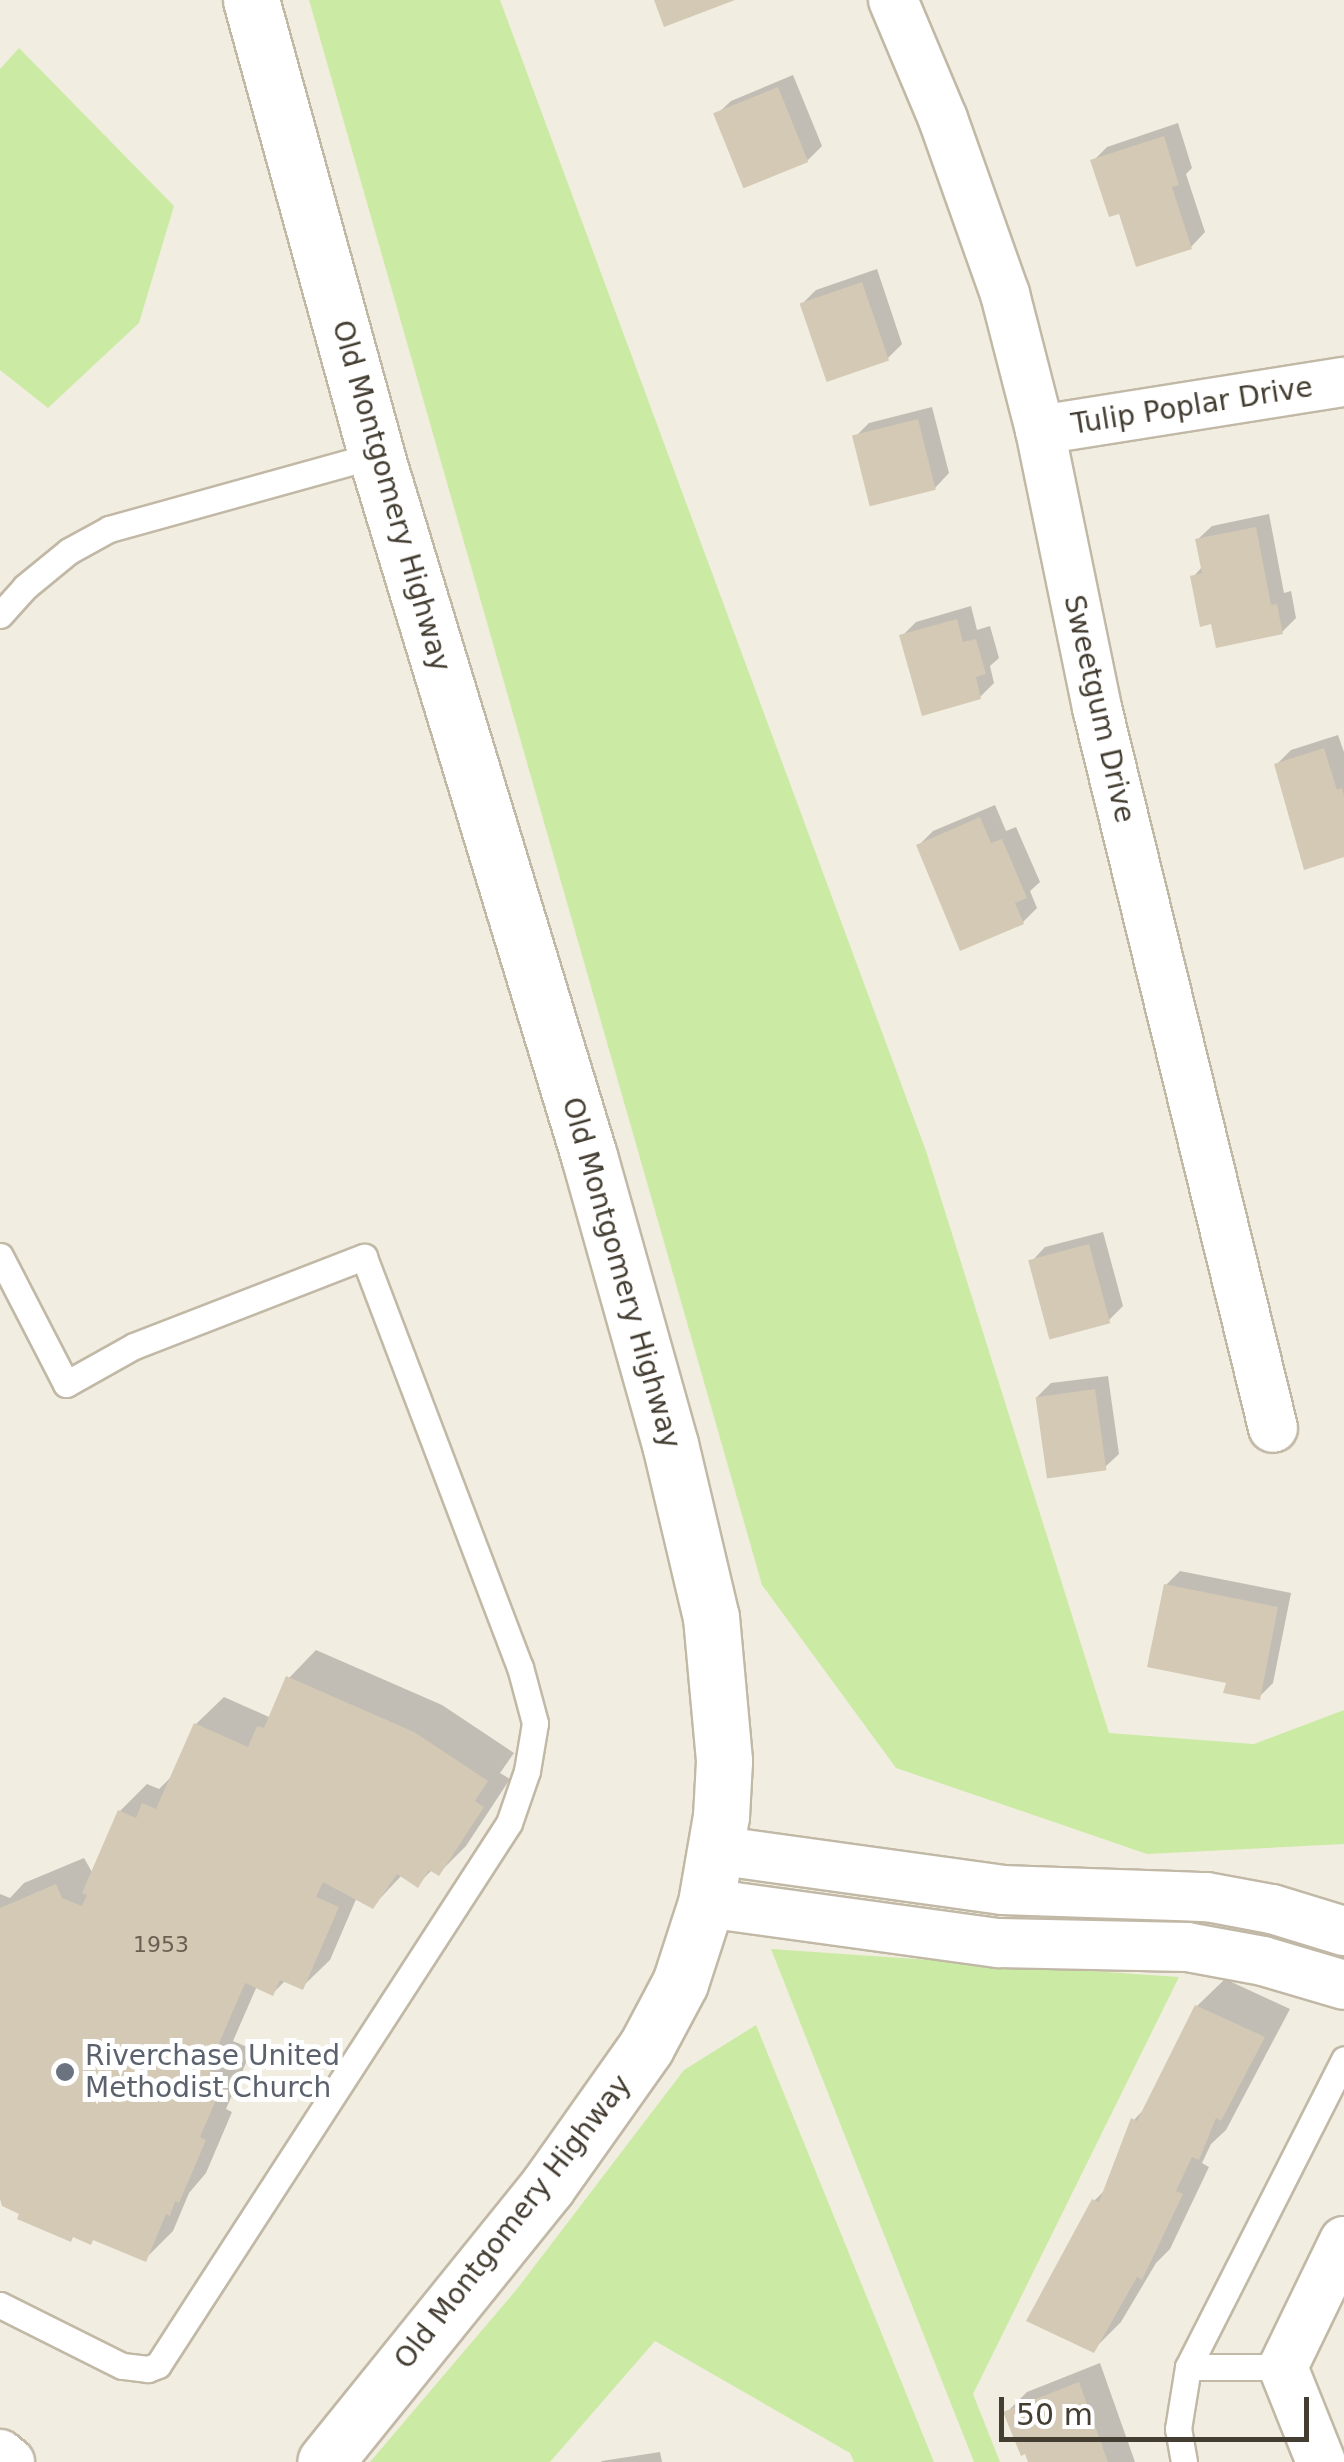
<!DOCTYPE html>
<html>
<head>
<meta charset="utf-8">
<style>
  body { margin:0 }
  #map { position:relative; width:1344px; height:2462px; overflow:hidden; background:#f2ede1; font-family:"DejaVu Sans",sans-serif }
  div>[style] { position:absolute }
  .green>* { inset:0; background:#cbeba5 }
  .shadow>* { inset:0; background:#0003 }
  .building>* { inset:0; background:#d4c9b5; transform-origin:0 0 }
  .roads { filter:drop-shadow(2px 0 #c1b8a6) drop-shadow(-2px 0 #c1b8a6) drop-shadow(0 2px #c1b8a6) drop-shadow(0 -2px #c1b8a6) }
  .service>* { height:25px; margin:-12.5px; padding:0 12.5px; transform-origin:12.5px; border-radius:12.5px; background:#fff }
  .minor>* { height:48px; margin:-24px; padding:0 24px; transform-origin:24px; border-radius:24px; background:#fff }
  .tertiary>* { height:55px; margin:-27.5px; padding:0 27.5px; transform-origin:27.5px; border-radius:27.5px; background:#fff }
  .dots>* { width:28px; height:28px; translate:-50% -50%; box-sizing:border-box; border:5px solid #fff; border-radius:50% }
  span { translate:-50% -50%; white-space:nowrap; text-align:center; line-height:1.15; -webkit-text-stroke:10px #fff; paint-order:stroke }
  .number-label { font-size:22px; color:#686052 }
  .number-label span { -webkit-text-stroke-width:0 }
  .street-label { font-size:28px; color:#443d31 }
  .worship-label { font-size:28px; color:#5b616d }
  .left { translate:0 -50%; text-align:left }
  .scale { position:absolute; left:999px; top:2397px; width:310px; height:45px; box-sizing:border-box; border:5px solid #443d31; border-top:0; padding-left:12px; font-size:30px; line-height:35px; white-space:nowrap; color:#443d31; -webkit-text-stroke:8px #fff; paint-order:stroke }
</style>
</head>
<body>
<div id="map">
  <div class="green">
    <div style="clip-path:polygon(309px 0,500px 0,926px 1151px,1109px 1733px,1254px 1744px,1344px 1710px,1344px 1844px,1147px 1854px,896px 1768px,762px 1585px)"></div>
    <div style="clip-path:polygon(19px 48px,174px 206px,139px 323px,48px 408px,0 370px,0 69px)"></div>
    <div style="clip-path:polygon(771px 1949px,1179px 1977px,973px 2394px,1000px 2462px,974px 2462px)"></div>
    <div style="clip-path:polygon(756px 2025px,934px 2462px,854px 2462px,850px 2453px,655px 2341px,550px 2462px,370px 2462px,517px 2289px,684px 2070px)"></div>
  </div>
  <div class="shadow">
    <div style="clip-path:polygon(793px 75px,822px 146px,808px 160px,716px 115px,731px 101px)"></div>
    <div style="clip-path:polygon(1178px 123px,1192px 168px,1186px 174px,1205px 232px,1191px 247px,1120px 211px,1093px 161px,1107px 147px)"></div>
    <div style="clip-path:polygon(877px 269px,902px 344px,888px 358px,802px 304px,816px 290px)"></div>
    <div style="clip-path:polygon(932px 407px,949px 473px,935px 488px,855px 437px,869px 423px)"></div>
    <div style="clip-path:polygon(1269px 514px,1284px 593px,1291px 591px,1296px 618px,1282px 632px,1193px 577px,1203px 566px,1197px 540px,1212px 526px)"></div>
    <div style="clip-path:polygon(971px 606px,977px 630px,990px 626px,999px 658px,990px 666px,994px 683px,980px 697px,902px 636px,916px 622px)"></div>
    <div style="clip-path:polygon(1338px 735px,1344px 752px,1344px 854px,1277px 764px,1291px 750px)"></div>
    <div style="clip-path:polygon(995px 805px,1006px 831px,1016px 827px,1040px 882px,1030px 891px,1037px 908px,1023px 922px,919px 845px,933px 831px)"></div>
    <div style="clip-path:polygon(1103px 1232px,1123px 1306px,1109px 1320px,1031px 1262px,1045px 1247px)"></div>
    <div style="clip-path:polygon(1108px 1376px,1119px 1454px,1104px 1468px,1037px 1397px,1051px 1383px)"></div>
    <div style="clip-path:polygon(1180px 1571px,1291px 1593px,1273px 1683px,1259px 1697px,1229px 1681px,1166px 1585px)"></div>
    <div style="clip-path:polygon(316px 1650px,442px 1705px,514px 1753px,500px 1773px,510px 1779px,466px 1846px,439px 1873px,433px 1869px,417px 1885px,402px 1875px,373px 1906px,357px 1897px,330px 1960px,302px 1987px,286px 1980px,273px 1993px,257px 1986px,233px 2041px,252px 2049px,226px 2109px,232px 2112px,206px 2173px,189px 2193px,173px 2231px,145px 2259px,22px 2213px,0 2199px,0 1894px,10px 1898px,24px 1883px,84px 1858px,92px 1872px,120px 1811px,147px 1784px,159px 1789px,172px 1776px,196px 1724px,224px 1697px,269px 1717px,289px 1678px)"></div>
    <div style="clip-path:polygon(1225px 1979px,1290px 2009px,1226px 2130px,1211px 2144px,1202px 2163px,1209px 2167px,1170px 2249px,1156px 2263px,1121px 2322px,1093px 2350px,1094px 2201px,1108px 2187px,1134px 2120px,1147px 2106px,1197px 2006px)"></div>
    <div style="clip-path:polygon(1100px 2363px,1135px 2462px,1031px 2462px,1006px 2413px,1027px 2392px)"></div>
    <div style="clip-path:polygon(660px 2452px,662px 2462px,601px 2462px,602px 2461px)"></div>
  </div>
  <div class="building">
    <div style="clip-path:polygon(654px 0,735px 0,664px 27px)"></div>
    <div style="left:778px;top:87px;width:81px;height:70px;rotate:68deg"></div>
    <div style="clip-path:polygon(1164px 136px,1179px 185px,1172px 187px,1192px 249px,1136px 267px,1119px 214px,1109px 217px,1090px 160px)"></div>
    <div style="left:862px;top:282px;width:83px;height:66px;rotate:71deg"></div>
    <div style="left:918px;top:419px;width:73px;height:68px;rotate:76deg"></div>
    <div style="clip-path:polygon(1256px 527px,1271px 605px,1277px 604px,1283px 634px,1216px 648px,1211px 624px,1200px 627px,1190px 576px,1202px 573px,1195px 539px)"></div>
    <div style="clip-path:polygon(957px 619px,963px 642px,976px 639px,986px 674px,976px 677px,981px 699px,922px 716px,899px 635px)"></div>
    <div style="clip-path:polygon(1324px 748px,1337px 790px,1342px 788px,1344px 796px,1344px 857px,1304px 870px,1274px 764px)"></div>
    <div style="clip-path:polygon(980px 817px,991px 843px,1002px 839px,1027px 898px,1015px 903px,1024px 924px,960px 951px,916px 845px)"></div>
    <div style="left:1089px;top:1244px;width:82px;height:63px;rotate:75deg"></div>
    <div style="left:1095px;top:1389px;width:82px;height:60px;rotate:82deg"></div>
    <div style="clip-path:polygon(1164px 1584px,1278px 1607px,1260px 1700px,1223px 1693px,1226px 1683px,1147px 1667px)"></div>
    <div style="clip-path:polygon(286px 1676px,414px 1732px,488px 1781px,475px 1801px,484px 1807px,439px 1876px,429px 1870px,418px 1888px,397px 1874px,373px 1909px,323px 1882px,316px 1897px,339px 1907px,303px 1990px,280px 1980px,273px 1996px,245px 1983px,208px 2069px,226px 2077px,200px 2137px,206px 2140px,179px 2203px,175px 2201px,170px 2216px,166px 2214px,146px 2262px,93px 2240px,91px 2245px,73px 2237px,71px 2242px,17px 2219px,19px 2214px,2px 2206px,0 2199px,0 1908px,56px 1884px,62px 1898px,82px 1906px,87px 1895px,82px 1893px,118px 1810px,136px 1818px,142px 1803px,156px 1809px,194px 1723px,248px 1747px,257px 1726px,264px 1728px)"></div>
    <div style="clip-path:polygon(1195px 2005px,1265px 2037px,1221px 2121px,1216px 2118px,1199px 2160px,1192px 2157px,1176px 2191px,1183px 2194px,1142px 2280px,1137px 2277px,1094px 2353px,1026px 2321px,1092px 2199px,1099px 2202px,1131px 2118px,1137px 2121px)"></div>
    <div style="clip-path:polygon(1079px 2382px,1108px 2462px,1028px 2462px,1025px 2454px,1021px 2456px,1003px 2412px)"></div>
  </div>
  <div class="roads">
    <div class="service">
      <div style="left:0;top:615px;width:38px;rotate:-48deg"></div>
      <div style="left:25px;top:587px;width:57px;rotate:-39.3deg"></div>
      <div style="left:69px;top:551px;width:46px;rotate:-28.8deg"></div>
      <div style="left:109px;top:529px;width:277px;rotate:-15.5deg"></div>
      <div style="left:0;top:1256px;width:144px;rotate:62.7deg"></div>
      <div style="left:66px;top:1384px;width:78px;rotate:-29.2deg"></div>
      <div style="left:134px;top:1346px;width:247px;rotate:-21.2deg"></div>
      <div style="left:364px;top:1257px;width:439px;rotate:69.2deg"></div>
      <div style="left:520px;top:1667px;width:58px;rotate:75deg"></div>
      <div style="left:535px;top:1723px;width:49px;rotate:99.5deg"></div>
      <div style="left:527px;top:1771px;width:55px;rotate:109.1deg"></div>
      <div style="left:509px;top:1823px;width:646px;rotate:122.93deg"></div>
      <div style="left:158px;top:2365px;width:11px;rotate:158deg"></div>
      <div style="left:148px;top:2369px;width:26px;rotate:-173deg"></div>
      <div style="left:122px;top:2366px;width:136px;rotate:-153.4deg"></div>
      <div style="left:1188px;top:2367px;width:95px"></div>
      <div style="left:1184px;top:2462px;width:34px;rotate:-100deg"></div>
      <div style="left:1178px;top:2429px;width:63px;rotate:-80.8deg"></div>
      <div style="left:1188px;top:2367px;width:345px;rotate:-63.1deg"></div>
    </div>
    <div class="minor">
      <div style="left:893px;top:0;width:129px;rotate:67.2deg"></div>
      <div style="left:943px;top:119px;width:186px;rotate:70.5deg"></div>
      <div style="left:1005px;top:294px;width:140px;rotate:75.6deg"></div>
      <div style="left:1040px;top:430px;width:284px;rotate:78.4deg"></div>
      <div style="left:1097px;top:708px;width:741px;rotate:76.26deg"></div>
      <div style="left:1040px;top:430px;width:308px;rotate:-9deg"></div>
      <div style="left:715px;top:1850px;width:290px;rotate:7.9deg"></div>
      <div style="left:1002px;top:1890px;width:205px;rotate:2deg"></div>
      <div style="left:1207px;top:1897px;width:66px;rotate:10.5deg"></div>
      <div style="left:1272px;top:1909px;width:75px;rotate:17deg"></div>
      <div style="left:706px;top:1903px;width:296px;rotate:7.8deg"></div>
      <div style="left:999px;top:1943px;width:188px;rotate:1.2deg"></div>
      <div style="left:1187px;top:1947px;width:77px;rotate:10.4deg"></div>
      <div style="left:1263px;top:1961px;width:84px;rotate:16.5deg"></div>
      <div style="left:0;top:2454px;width:13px;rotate:39deg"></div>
      <div style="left:1321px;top:2462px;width:102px;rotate:-111.8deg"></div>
      <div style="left:1283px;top:2367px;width:140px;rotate:-64.2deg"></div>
    </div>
    <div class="tertiary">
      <div style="left:251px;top:0;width:472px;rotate:74.6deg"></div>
      <div style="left:376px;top:455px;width:733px;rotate:73.1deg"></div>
      <div style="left:589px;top:1156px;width:299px;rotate:74.3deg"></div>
      <div style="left:670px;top:1444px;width:178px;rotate:76.7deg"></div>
      <div style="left:711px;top:1617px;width:145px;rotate:84.8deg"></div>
      <div style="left:724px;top:1761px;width:55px;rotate:93.1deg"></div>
      <div style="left:721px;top:1816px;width:88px;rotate:99.8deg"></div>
      <div style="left:706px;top:1903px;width:84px;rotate:108deg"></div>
      <div style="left:680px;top:1983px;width:72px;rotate:118deg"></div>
      <div style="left:646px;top:2047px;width:171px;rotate:125.3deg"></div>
      <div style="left:547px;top:2187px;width:353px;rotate:128.9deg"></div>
    </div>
  </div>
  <div class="dots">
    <div style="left:65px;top:2072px;background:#6b7280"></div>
  </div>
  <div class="number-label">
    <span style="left:161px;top:1945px">1953</span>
  </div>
  <div class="street-label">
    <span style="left:1192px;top:406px;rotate:-9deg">Tulip Poplar Drive</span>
    <span style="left:391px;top:496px;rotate:74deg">Old Montgomery Highway</span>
    <span style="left:1099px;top:709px;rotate:77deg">Sweetgum Drive</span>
    <span style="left:621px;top:1273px;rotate:74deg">Old Montgomery Highway</span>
    <span style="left:513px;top:2222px;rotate:-52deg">Old Montgomery Highway</span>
  </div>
  <div class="worship-label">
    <span class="left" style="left:85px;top:2072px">Riverchase United<br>Methodist Church</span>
  </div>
  <div class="scale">50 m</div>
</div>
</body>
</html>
